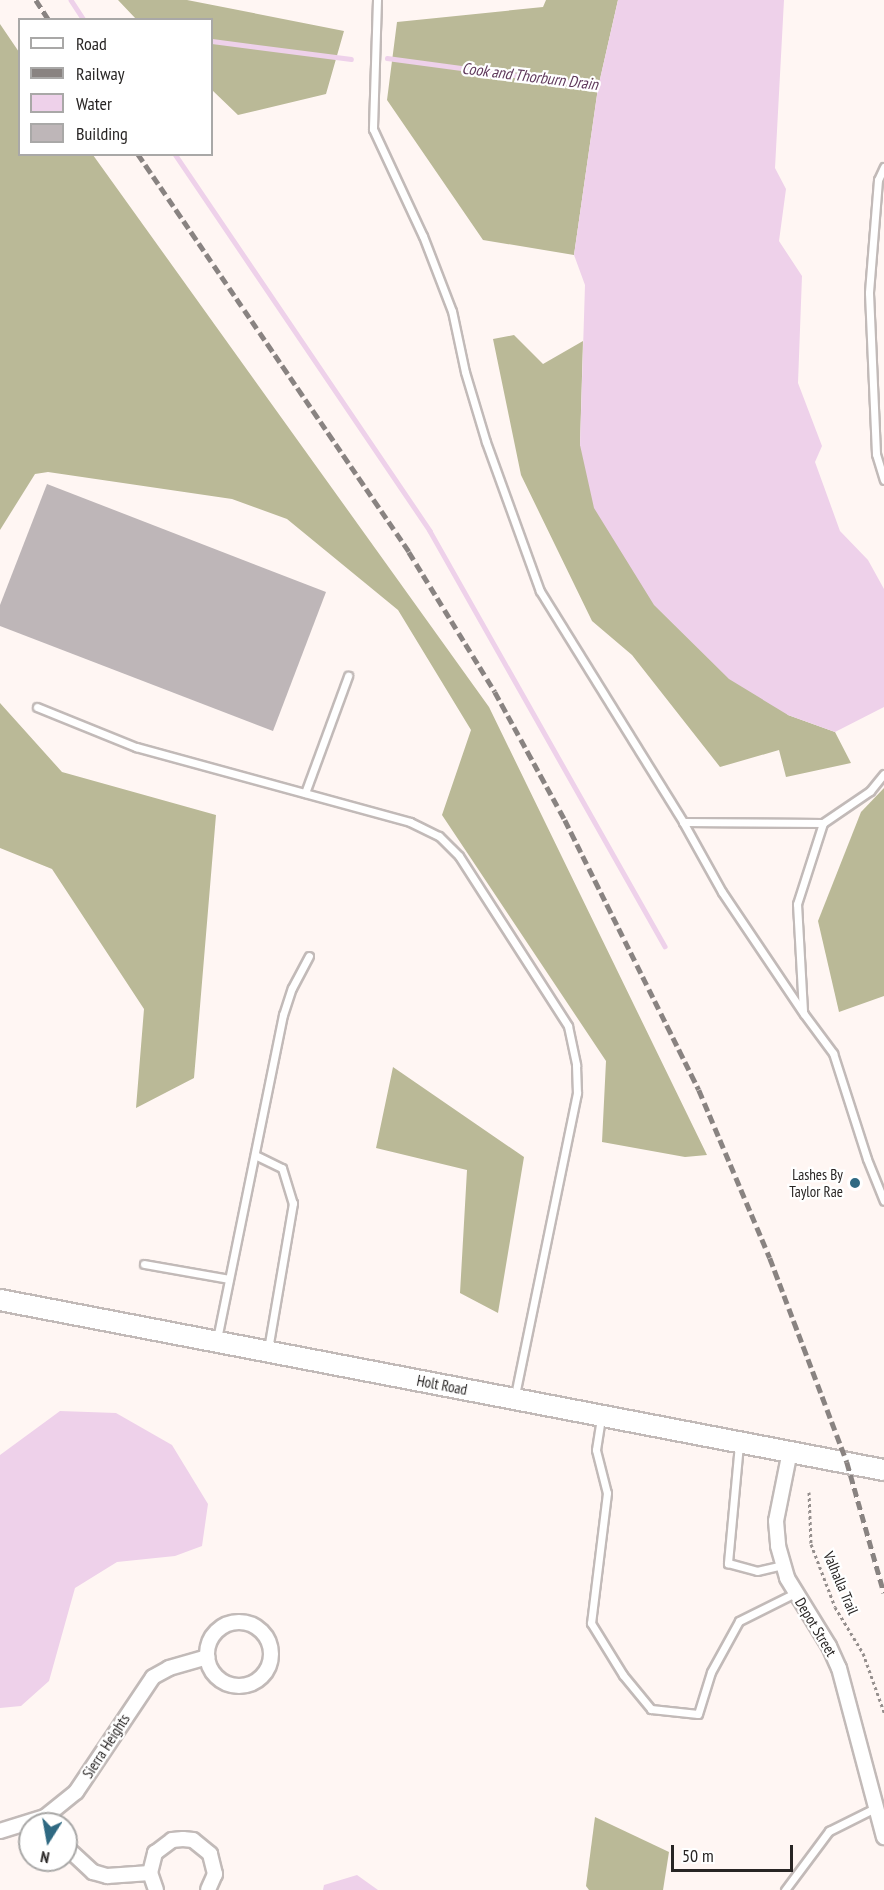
<!DOCTYPE html>
<html>
<head>
<meta charset="utf-8">
<style>
  body { margin:0 }
  #map { position:relative; width:884px; height:1890px; overflow:hidden; background:#fff6f3; font-family:"PT Sans Narrow",sans-serif }
  div>[style] { position:absolute }
  .forest>* { inset:0; background:#bab997 }
  .water>* { inset:0; background:#eed1ea }
  .stream>* { height:4.5px; margin:-2.25px; padding:0 2.25px; transform-origin:2.25px; border-radius:2.25px; background:#eed1ea }
  .building>* { inset:0; background:#beb6b8 }
  .path>* { height:3px; margin-top:-1.5px; transform-origin:0; background:repeating-linear-gradient(90deg,#958f8d 0 3px,transparent 0 6px) }
  .roads { filter:drop-shadow(2px 0 #c2bab8) drop-shadow(-2px 0 #c2bab8) drop-shadow(0 2px #c2bab8) drop-shadow(0 -2px #c2bab8) }
  .service>* { height:7px; margin:-3.5px; padding:0 3.5px; transform-origin:3.5px; border-radius:3.5px; background:#fff }
  .minor>* { height:14px; margin:-7px; padding:0 7px; transform-origin:7px; border-radius:7px; background:#fff }
  .minor>.ring { margin:-7px; padding:0; box-sizing:content-box; background:none; border:14px solid #fff; border-radius:50% }
  .secondary>* { height:20px; margin:-10px; padding:0 10px; transform-origin:10px; border-radius:10px; background:#fff }
  .rail>* { height:4.5px; margin-top:-2.25px; transform-origin:0; background:repeating-linear-gradient(90deg,#898381 0 9px,transparent 0 13.5px) }
  .dots>* { width:16px; height:16px; translate:-50% -50%; box-sizing:border-box; border:3px solid #fff; border-radius:50% }
  span { translate:-50% -50%; white-space:nowrap; text-align:center; line-height:1.15; -webkit-text-stroke:4.5px #fff; paint-order:stroke }
  .poi-label { font-size:15px; color:#282524 }
  .right { translate:-100% -50%; text-align:right }
  .street-label { font-size:15px; color:#282524 }
  .water-label { font-size:16px; color:#60395c; font-style:italic }
  .legend { position:absolute; left:18px; top:18px; width:195px; height:138px; box-sizing:border-box; background:#fff; border:2px solid #a9a8a7; margin:0; padding:8px 10px; list-style:none; font-size:18px; color:#282524 }
  .legend li { display:flex; align-items:center; gap:12px; height:30px }
  .legend b { width:30px; border:2px solid #a9a8a7 }
  .north { position:absolute; left:18px; top:1812px; width:60px; height:60px; box-sizing:border-box; background:#fff; border:2px solid #a9a8a7; border-radius:50%; rotate:191deg; font-size:16px; font-weight:700; line-height:24px; text-align:center; color:#282524 }
  .north::after { content:''; display:block; margin:auto; width:21px; height:27px; background:#2f6982; clip-path:polygon(50% 0,100% 100%,50% 72%,0 100%) }
  .scale { position:absolute; left:671px; top:1845px; width:122px; height:27px; box-sizing:border-box; border:3px solid #282524; border-top:0; padding-left:8px; font-size:18px; line-height:21px; white-space:nowrap; color:#282524; -webkit-text-stroke:4px #fff; paint-order:stroke }
</style>
</head>
<body>
<div id="map">
  <div class="forest">
    <div style="clip-path:polygon(118px 0,187px 0,344px 31px,326px 94px,238px 115px,212px 90px,212px 20px,136px 19px)"></div>
    <div style="clip-path:polygon(546px 0,618px 0,598px 88px,574px 255px,483px 240px,387px 100px,397px 22px,543px 7px)"></div>
    <div style="clip-path:polygon(0 24px,19px 52px,20px 154px,93px 155px,489px 707px,707px 1155px,685px 1157px,602px 1142px,606px 1061px,442px 815px,471px 730px,398px 610px,287px 519px,232px 499px,48px 472px,35px 474px,0 530px)"></div>
    <div style="clip-path:polygon(514px 335px,543px 364px,583px 341px,580px 445px,788px 715px,835px 732px,851px 763px,786px 777px,779px 750px,720px 767px,632px 655px,592px 621px,521px 475px,493px 339px)"></div>
    <div style="clip-path:polygon(0 703px,62px 772px,216px 815px,194px 1078px,136px 1108px,144px 1009px,52px 869px,0 848px)"></div>
    <div style="clip-path:polygon(884px 788px,884px 996px,839px 1012px,818px 921px,861px 812px)"></div>
    <div style="clip-path:polygon(393px 1067px,524px 1157px,498px 1313px,460px 1293px,467px 1170px,376px 1148px)"></div>
    <div style="clip-path:polygon(595px 1817px,669px 1852px,663px 1890px,589px 1890px,586px 1886px)"></div>
  </div>
  <div class="water">
    <div style="clip-path:polygon(618px 0,784px 0,775px 168px,786px 189px,779px 241px,802px 276px,798px 383px,822px 446px,815px 462px,840px 531px,868px 560px,884px 589px,884px 707px,835px 732px,788px 715px,729px 679px,654px 605px,594px 508px,580px 445px,585px 285px,574px 255px,598px 88px)"></div>
    <div style="clip-path:polygon(60px 1411px,116px 1413px,172px 1445px,208px 1504px,202px 1546px,175px 1556px,117px 1562px,75px 1588px,49px 1681px,21px 1706px,0 1708px,0 1455px)"></div>
    <div style="clip-path:polygon(357px 1875px,378px 1890px,323px 1890px,324px 1885px)"></div>
  </div>
  <div class="stream">
    <div style="left:71px;top:0;width:24px;rotate:57deg"></div>
    <div style="left:212px;top:41px;width:140px;rotate:7.4deg"></div>
    <div style="left:387px;top:58px;width:216px;rotate:7.7deg"></div>
    <div style="left:175px;top:154px;width:455px;rotate:55.9deg"></div>
    <div style="left:430px;top:531px;width:477px;rotate:60.5deg"></div>
  </div>
  <div class="building">
    <div style="clip-path:polygon(47px 484px,326px 592px,273px 731px,0 626px,0 605px)"></div>
  </div>
  <div class="path">
    <div style="left:809px;top:1492px;width:52px;rotate:87.8deg"></div>
    <div style="left:811px;top:1544px;width:67px;rotate:69.1deg"></div>
    <div style="left:835px;top:1607px;width:54px;rotate:58.7deg"></div>
    <div style="left:863px;top:1653px;width:63px;rotate:70.4deg"></div>
  </div>
  <div class="roads">
    <div class="service">
      <div style="left:377px;top:0;width:129px;rotate:91.8deg"></div>
      <div style="left:373px;top:129px;width:118px;rotate:65deg"></div>
      <div style="left:423px;top:236px;width:80px;rotate:68.9deg"></div>
      <div style="left:452px;top:311px;width:62px;rotate:78deg"></div>
      <div style="left:465px;top:372px;width:73px;rotate:73.3deg"></div>
      <div style="left:486px;top:442px;width:158px;rotate:70.1deg"></div>
      <div style="left:540px;top:591px;width:272px;rotate:58.2deg"></div>
      <div style="left:683px;top:822px;width:80px;rotate:60.9deg"></div>
      <div style="left:722px;top:892px;width:147px;rotate:56.1deg"></div>
      <div style="left:804px;top:1014px;width:49px;rotate:53.4deg"></div>
      <div style="left:833px;top:1053px;width:111px;rotate:72.2deg"></div>
      <div style="left:867px;top:1159px;width:45px;rotate:68deg"></div>
      <div style="left:884px;top:167px;width:14px;rotate:115deg"></div>
      <div style="left:878px;top:180px;width:113px;rotate:94.6deg"></div>
      <div style="left:869px;top:293px;width:161px;rotate:87.5deg"></div>
      <div style="left:876px;top:454px;width:27px;rotate:73deg"></div>
      <div style="left:37px;top:707px;width:107px;rotate:22deg"></div>
      <div style="left:136px;top:747px;width:284px;rotate:15.3deg"></div>
      <div style="left:410px;top:822px;width:32px;rotate:26deg"></div>
      <div style="left:439px;top:836px;width:28px;rotate:45deg"></div>
      <div style="left:459px;top:856px;width:202px;rotate:57.3deg"></div>
      <div style="left:568px;top:1026px;width:40px;rotate:78deg"></div>
      <div style="left:576px;top:1065px;width:28px;rotate:88deg"></div>
      <div style="left:577px;top:1093px;width:309px;rotate:101.6deg"></div>
      <div style="left:305px;top:793px;width:125px;rotate:-69.8deg"></div>
      <div style="left:683px;top:822px;width:140px;rotate:0.4deg"></div>
      <div style="left:823px;top:823px;width:57px;rotate:-34.2deg"></div>
      <div style="left:870px;top:791px;width:22px;rotate:-51deg"></div>
      <div style="left:803px;top:1011px;width:107px;rotate:-93.2deg"></div>
      <div style="left:797px;top:904px;width:85px;rotate:-72.2deg"></div>
      <div style="left:255px;top:1155px;width:30px;rotate:26deg"></div>
      <div style="left:282px;top:1168px;width:37px;rotate:73deg"></div>
      <div style="left:293px;top:1203px;width:148px;rotate:99.7deg"></div>
      <div style="left:144px;top:1264px;width:86px;rotate:10deg"></div>
      <div style="left:217px;top:1339px;width:331px;rotate:-78.5deg"></div>
      <div style="left:283px;top:1015px;width:28px;rotate:-72deg"></div>
      <div style="left:292px;top:988px;width:36px;rotate:-62deg"></div>
      <div style="left:601px;top:1418px;width:32px;rotate:99deg"></div>
      <div style="left:596px;top:1450px;width:44px;rotate:75.7deg"></div>
      <div style="left:607px;top:1493px;width:131px;rotate:97deg"></div>
      <div style="left:591px;top:1623px;width:61px;rotate:58.4deg"></div>
      <div style="left:623px;top:1675px;width:44px;rotate:50.5deg"></div>
      <div style="left:651px;top:1709px;width:47px;rotate:6.1deg"></div>
      <div style="left:698px;top:1714px;width:44px;rotate:-72.8deg"></div>
      <div style="left:711px;top:1672px;width:58px;rotate:-61.2deg"></div>
      <div style="left:739px;top:1621px;width:63px;rotate:-26.6deg"></div>
      <div style="left:739px;top:1444px;width:120px;rotate:95.3deg"></div>
      <div style="left:728px;top:1563px;width:30px;rotate:15deg"></div>
      <div style="left:757px;top:1571px;width:27px;rotate:-13deg"></div>
      <div style="left:785px;top:1890px;width:74px;rotate:-53.3deg"></div>
      <div style="left:829px;top:1831px;width:54px;rotate:-26.6deg"></div>
    </div>
    <div class="minor">
      <div style="left:790px;top:1451px;width:71px;rotate:101.3deg"></div>
      <div style="left:776px;top:1521px;width:25px;rotate:85deg"></div>
      <div style="left:778px;top:1546px;width:33px;rotate:74deg"></div>
      <div style="left:787px;top:1578px;width:80px;rotate:58.3deg"></div>
      <div style="left:829px;top:1646px;width:24px;rotate:66deg"></div>
      <div style="left:839px;top:1668px;width:175px;rotate:75.1deg"></div>
      <div class="ring" style="left:207px;top:1622px;width:50px;height:50px"></div>
      <div style="left:0;top:1831px;width:47px;rotate:-17.3deg"></div>
      <div style="left:45px;top:1817px;width:40px;rotate:-39deg"></div>
      <div style="left:76px;top:1792px;width:138px;rotate:-56.2deg"></div>
      <div style="left:153px;top:1677px;width:18px;rotate:-29deg"></div>
      <div style="left:169px;top:1668px;width:40px;rotate:-16deg"></div>
      <div style="left:66px;top:1847px;width:37px;rotate:43deg"></div>
      <div style="left:93px;top:1872px;width:15px;rotate:16deg"></div>
      <div style="left:107px;top:1876px;width:43px;rotate:-4deg"></div>
      <div style="left:156px;top:1890px;width:18px;rotate:-109deg"></div>
      <div style="left:150px;top:1873px;width:21px;rotate:-76deg"></div>
      <div style="left:155px;top:1853px;width:21px;rotate:-37deg"></div>
      <div style="left:172px;top:1840px;width:11px;rotate:-5deg"></div>
      <div style="left:183px;top:1839px;width:10px;rotate:6deg"></div>
      <div style="left:193px;top:1840px;width:22px;rotate:39deg"></div>
      <div style="left:210px;top:1854px;width:21px;rotate:76deg"></div>
      <div style="left:215px;top:1874px;width:17px;rotate:114deg"></div>
    </div>
    <div class="secondary">
      <div style="left:0;top:1300px;width:900px;rotate:10.89deg"></div>
    </div>
  </div>
  <div class="rail">
    <div style="left:36px;top:0;width:24px;rotate:57deg"></div>
    <div style="left:138px;top:154px;width:482px;rotate:55.7deg"></div>
    <div style="left:409px;top:552px;width:164px;rotate:58.4deg"></div>
    <div style="left:495px;top:692px;width:146px;rotate:61.3deg"></div>
    <div style="left:565px;top:820px;width:301px;rotate:63.6deg"></div>
    <div style="left:699px;top:1090px;width:182px;rotate:67.1deg"></div>
    <div style="left:770px;top:1258px;width:218px;rotate:69.3deg"></div>
    <div style="left:847px;top:1462px;width:136px;rotate:74.2deg"></div>
  </div>
  <div class="dots">
    <div style="left:855px;top:1183px;background:#2f6982"></div>
  </div>
  <div class="poi-label">
    <span class="right" style="left:843px;top:1183px">Lashes By<br>Taylor Rae</span>
  </div>
  <div class="street-label">
    <span style="left:442px;top:1385px;rotate:11deg">Holt Road</span>
    <span style="left:841px;top:1583px;rotate:67deg">Valhalla Trail</span>
    <span style="left:816px;top:1627px;rotate:59deg">Depot Street</span>
    <span style="left:106px;top:1746px;rotate:-57deg">Sierra Heights</span>
  </div>
  <div class="water-label">
    <span style="left:530px;top:76px;rotate:7deg">Cook and Thorburn Drain</span>
  </div>
  <ul class="legend">
  <li><b style="height:8px;background:#fff"></b>Road</li>
  <li><b style="height:8px;background:#898381"></b>Railway</li>
  <li><b style="height:16px;background:#eed1ea"></b>Water</li>
  <li><b style="height:16px;background:#beb6b8"></b>Building</li>
  </ul>
  <div class="north">N</div>
  <div class="scale">50 m</div>
</div>
</body>
</html>
